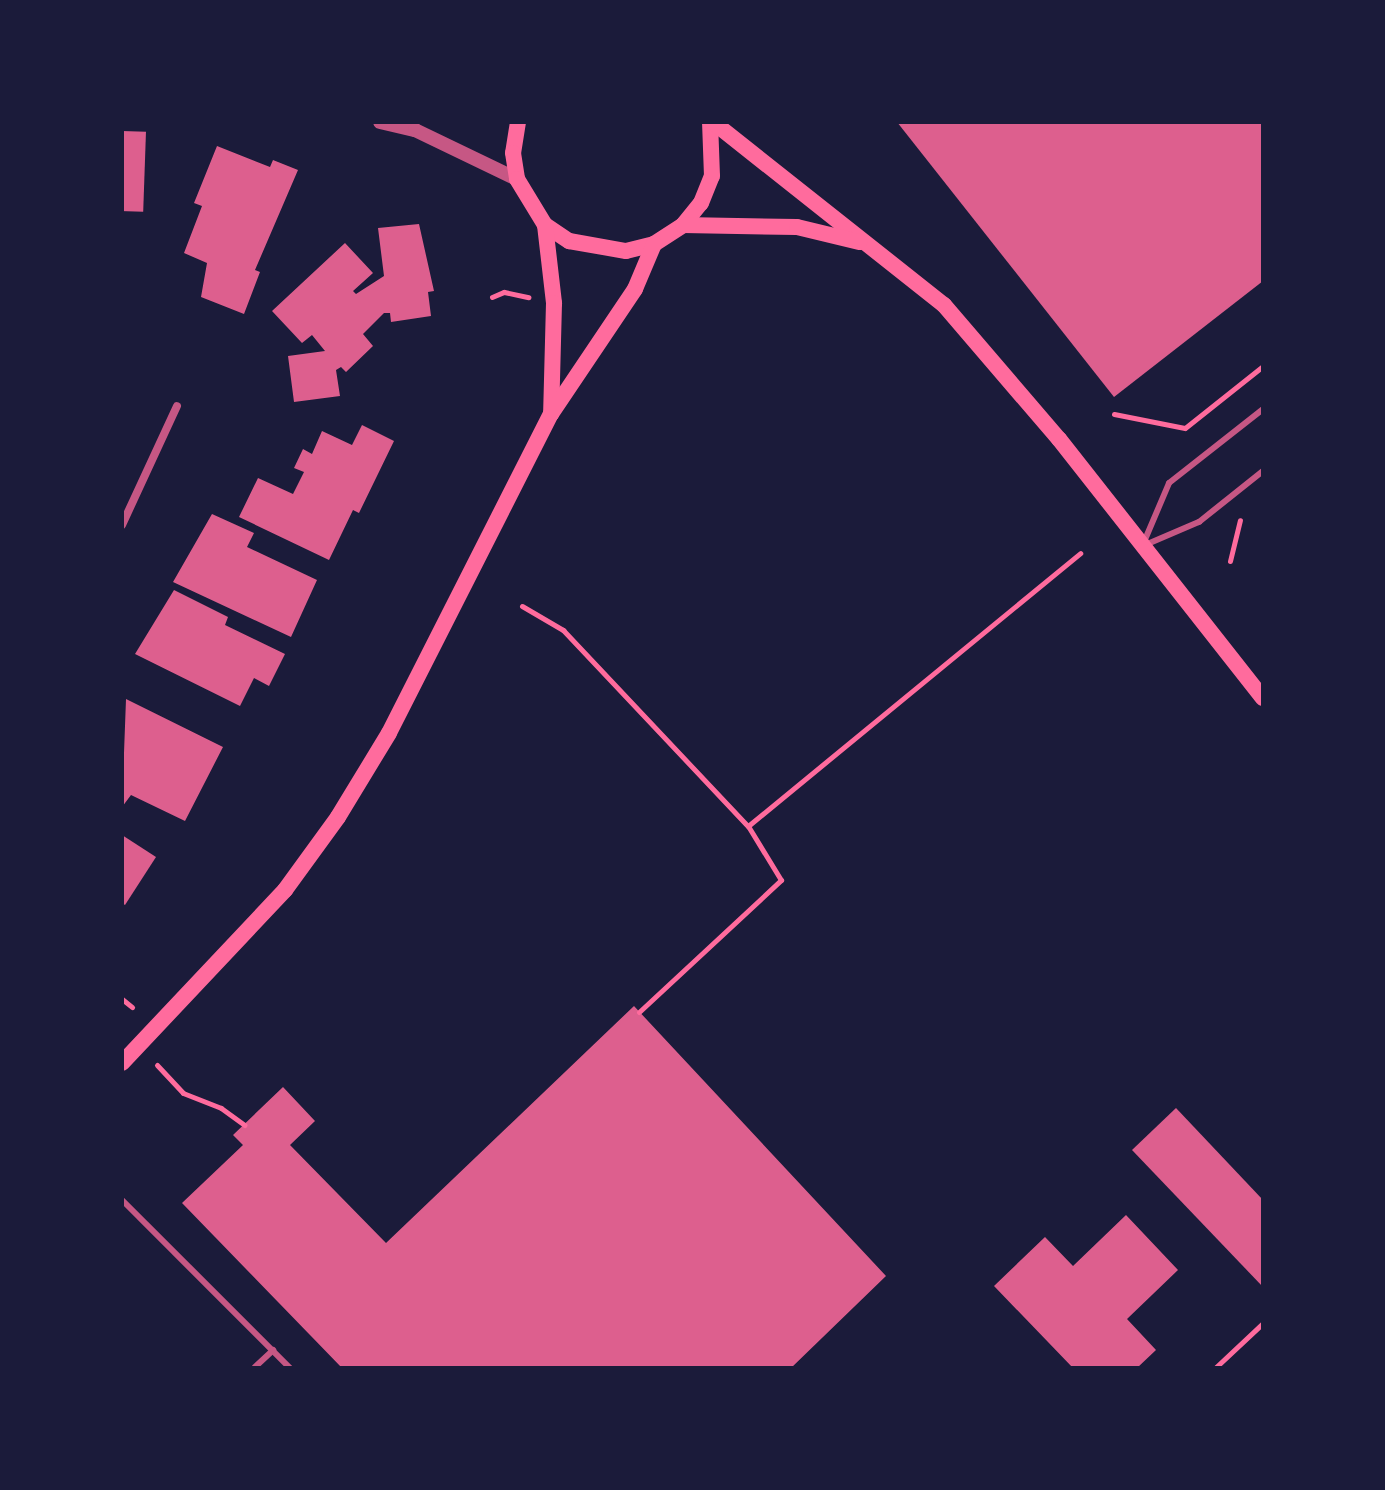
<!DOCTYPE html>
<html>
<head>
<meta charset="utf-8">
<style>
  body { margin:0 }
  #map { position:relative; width:1385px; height:1490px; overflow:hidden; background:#1b1b3a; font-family:"Golos Text",sans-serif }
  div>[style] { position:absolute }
  .building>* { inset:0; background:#dd5f8e; transform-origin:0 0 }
  .path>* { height:5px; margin:-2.5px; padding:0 2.5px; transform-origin:2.5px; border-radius:2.5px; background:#ff6b9d }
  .service>* { height:6px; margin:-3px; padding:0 3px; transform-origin:3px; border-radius:3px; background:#c65784 }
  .minor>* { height:8px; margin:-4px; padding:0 4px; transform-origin:4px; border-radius:4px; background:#c65784 }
  .tertiary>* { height:14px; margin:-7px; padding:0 7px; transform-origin:7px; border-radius:7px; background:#c65784 }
  .secondary>* { height:16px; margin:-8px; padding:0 8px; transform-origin:8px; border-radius:8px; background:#ff6b9d }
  span { translate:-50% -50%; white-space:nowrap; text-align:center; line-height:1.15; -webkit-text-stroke:8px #1b1b3a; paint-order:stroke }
  .frame { position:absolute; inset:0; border:124px solid #1b1b3a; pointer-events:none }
</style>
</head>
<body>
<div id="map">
  <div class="building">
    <div style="clip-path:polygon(897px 122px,1263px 122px,1263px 281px,1114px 397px)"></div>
    <div style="left:122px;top:131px;width:24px;height:80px;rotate:2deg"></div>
    <div style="clip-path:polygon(217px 146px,270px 167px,273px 160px,298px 170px,255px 270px,260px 272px,244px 314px,201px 297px,207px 263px,184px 253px,202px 206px,194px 203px)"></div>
    <div style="clip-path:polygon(419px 224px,434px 291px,428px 292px,431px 316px,391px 322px,390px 313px,384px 313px,363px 334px,373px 346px,346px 372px,341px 367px,336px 370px,340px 396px,294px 402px,288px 356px,325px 351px,312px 335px,302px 343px,272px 311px,345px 243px,373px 273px,353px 291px,356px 294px,384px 276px,378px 228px)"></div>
    <div style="clip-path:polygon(362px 425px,394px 441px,359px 513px,353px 510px,329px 560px,239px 517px,258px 478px,293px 494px,304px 472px,294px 468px,303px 449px,312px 454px,322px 431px,352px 445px)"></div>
    <div style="clip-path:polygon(212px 514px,254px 533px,247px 547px,317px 580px,291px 637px,173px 582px)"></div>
    <div style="clip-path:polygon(174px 590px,228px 617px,225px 625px,285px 654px,269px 686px,254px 678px,240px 706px,135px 654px)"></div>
    <div style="clip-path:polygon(126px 699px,223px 747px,185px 821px,131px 795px,122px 807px)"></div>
    <div style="clip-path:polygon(122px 835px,156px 857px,125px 905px,122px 903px)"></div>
    <div style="clip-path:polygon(634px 1006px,886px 1276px,791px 1368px,342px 1368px,182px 1203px,243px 1145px,233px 1135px,283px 1087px,315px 1121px,290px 1145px,386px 1243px)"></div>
    <div style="clip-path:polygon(1176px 1108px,1263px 1200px,1263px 1287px,1132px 1150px)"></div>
    <div style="clip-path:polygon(1126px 1215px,1178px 1270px,1127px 1319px,1156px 1350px,1137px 1368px,1073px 1368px,994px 1286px,1045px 1237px,1073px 1266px)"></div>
  </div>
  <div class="path">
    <div style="left:492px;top:297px;width:13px;rotate:-23deg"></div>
    <div style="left:504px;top:292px;width:25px;rotate:12deg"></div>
    <div style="left:1114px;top:414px;width:72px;rotate:11.2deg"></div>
    <div style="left:1185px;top:428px;width:100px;rotate:-38.5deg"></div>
    <div style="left:1230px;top:561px;width:42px;rotate:-76.3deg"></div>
    <div style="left:522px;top:606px;width:48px;rotate:30.3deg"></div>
    <div style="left:563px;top:630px;width:270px;rotate:46.7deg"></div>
    <div style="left:122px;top:999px;width:13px;rotate:39deg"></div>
    <div style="left:639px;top:1012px;width:194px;rotate:-42.9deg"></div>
    <div style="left:781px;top:880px;width:63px;rotate:-121.4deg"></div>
    <div style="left:748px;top:826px;width:430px;rotate:-39.4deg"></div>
    <div style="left:157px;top:1065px;width:38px;rotate:47deg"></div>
    <div style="left:183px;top:1093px;width:41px;rotate:21.5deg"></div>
    <div style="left:221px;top:1108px;width:29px;rotate:36deg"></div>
    <div style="left:1215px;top:1368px;width:66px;rotate:-43.2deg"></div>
  </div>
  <div class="service">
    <div style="left:1144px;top:542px;width:64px;rotate:-67deg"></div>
    <div style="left:1169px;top:483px;width:120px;rotate:-38.2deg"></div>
    <div style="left:1145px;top:545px;width:59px;rotate:-23.1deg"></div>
    <div style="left:1199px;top:522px;width:82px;rotate:-38.6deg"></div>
    <div style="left:122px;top:1200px;width:238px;rotate:45deg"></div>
    <div style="left:255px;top:1367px;width:25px;rotate:-43deg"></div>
  </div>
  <div class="minor">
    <div style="left:122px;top:525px;width:131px;rotate:-65.2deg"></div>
  </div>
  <div class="tertiary">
    <div style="left:380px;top:122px;width:36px;rotate:13deg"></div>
    <div style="left:415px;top:130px;width:113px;rotate:25.7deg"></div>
  </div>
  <div class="secondary">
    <div style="left:518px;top:122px;width:31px;rotate:99deg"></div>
    <div style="left:513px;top:153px;width:26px;rotate:81deg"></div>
    <div style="left:517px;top:179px;width:54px;rotate:58.7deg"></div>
    <div style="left:545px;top:225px;width:29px;rotate:34deg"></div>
    <div style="left:569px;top:241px;width:58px;rotate:10deg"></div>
    <div style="left:626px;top:251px;width:29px;rotate:-14deg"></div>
    <div style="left:654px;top:244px;width:35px;rotate:-33deg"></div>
    <div style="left:683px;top:225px;width:28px;rotate:-51deg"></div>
    <div style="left:701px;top:203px;width:29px;rotate:-68deg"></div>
    <div style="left:712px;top:176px;width:54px;rotate:-92.1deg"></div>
    <div style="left:713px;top:122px;width:295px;rotate:38.4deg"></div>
    <div style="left:944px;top:305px;width:177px;rotate:49.4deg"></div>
    <div style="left:1059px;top:439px;width:330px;rotate:51.8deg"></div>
    <div style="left:545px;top:225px;width:79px;rotate:83.4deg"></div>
    <div style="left:554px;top:303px;width:111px;rotate:91.5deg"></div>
    <div style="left:683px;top:225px;width:114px;rotate:1deg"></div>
    <div style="left:797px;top:227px;width:64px;rotate:13.6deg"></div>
    <div style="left:122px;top:1063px;width:238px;rotate:-46.7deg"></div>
    <div style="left:285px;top:890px;width:90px;rotate:-54deg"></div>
    <div style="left:338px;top:817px;width:98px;rotate:-58.7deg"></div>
    <div style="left:389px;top:733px;width:358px;rotate:-63.1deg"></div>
    <div style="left:551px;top:414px;width:151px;rotate:-56.1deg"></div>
    <div style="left:635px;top:289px;width:49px;rotate:-67.1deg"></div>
  </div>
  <div class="frame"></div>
</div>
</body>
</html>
